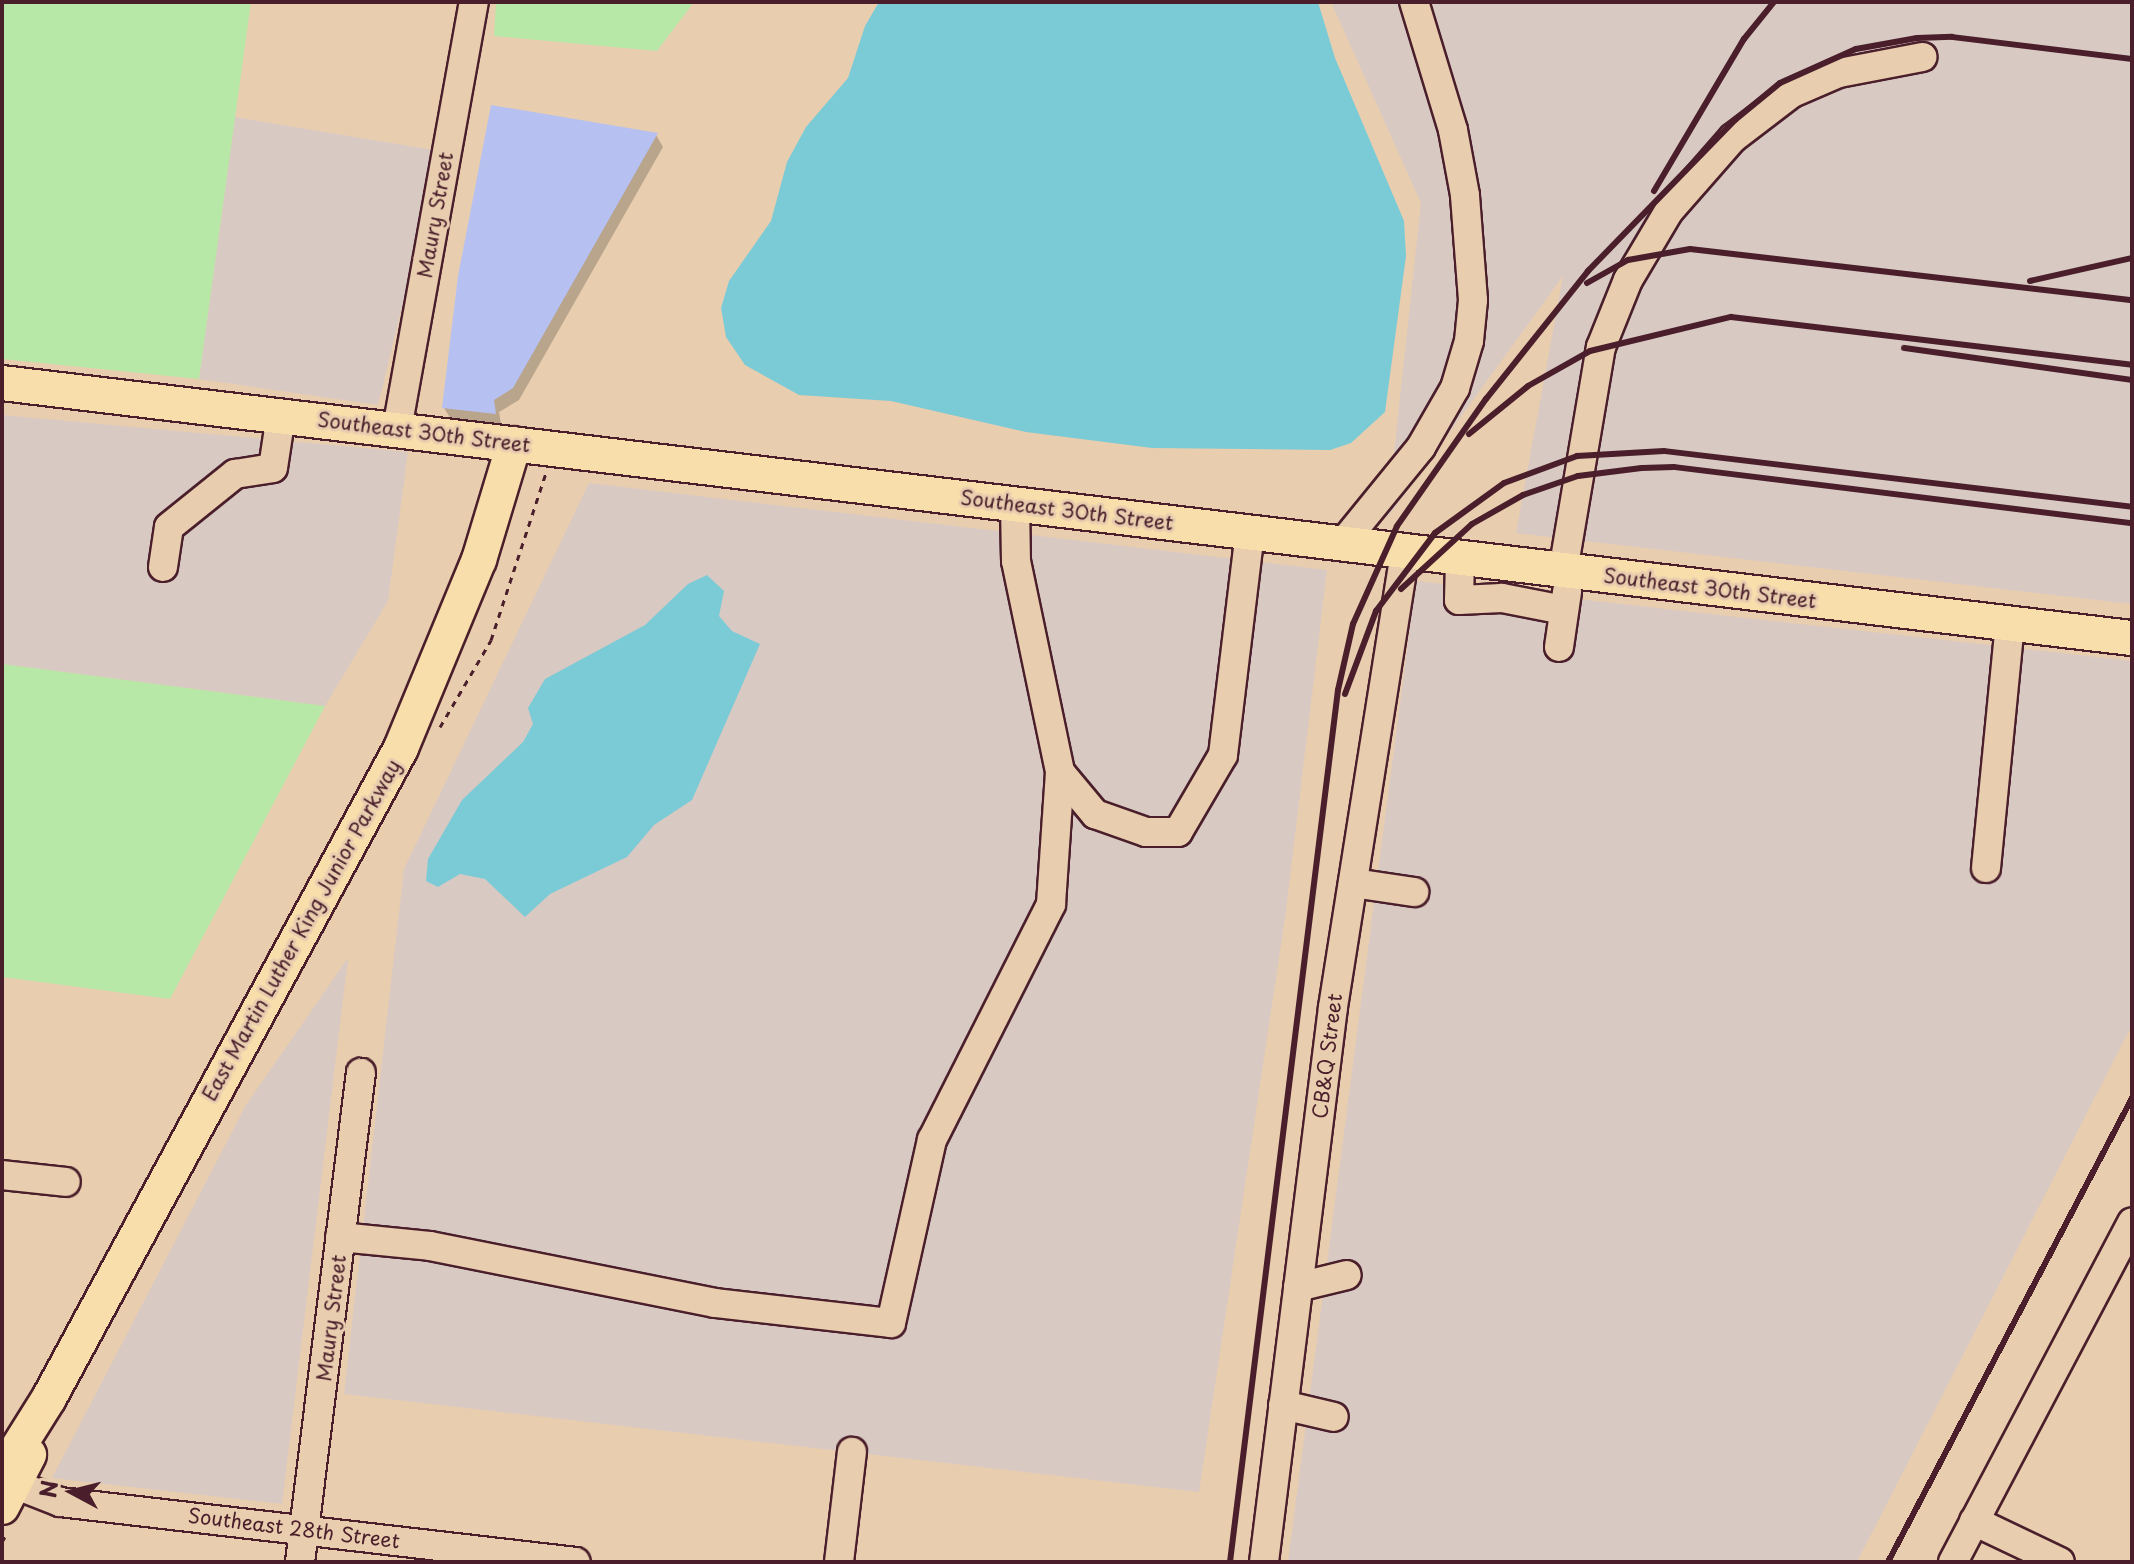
<!DOCTYPE html>
<html>
<head>
<meta charset="utf-8">
<style>
  body { margin:0 }
  #map { position:relative; width:2134px; height:1564px; overflow:hidden; background:#e8cdaf; font-family:"Playpen Sans",sans-serif }
  div>[style] { position:absolute }
  .built>* { inset:0; background:#d9c9c3 }
  .green>* { inset:0; background:#b7e8a7 }
  .water>* { inset:0; background:#7bcbd7 }
  .shadow>* { inset:0; background:#0003 }
  .building>* { inset:0; background:#b6c1f2 }
  .path>* { height:3px; margin-top:-1.5px; transform-origin:0; background:repeating-linear-gradient(90deg,#4a1f2b 0 6px,transparent 0 12px) }
  .roads { filter:drop-shadow(2px 0 #4a1f2b) drop-shadow(-2px 0 #4a1f2b) drop-shadow(0 2px #4a1f2b) drop-shadow(0 -2px #4a1f2b) }
  .minor>* { height:28px; margin:-14px; padding:0 14px; transform-origin:14px; border-radius:14px; background:#e8cdaf }
  .major>* { height:34px; margin:-17px; padding:0 17px; transform-origin:17px; border-radius:17px; background:#f8deab }
  .rail>* { height:6px; margin:-3px; padding:0 3px; transform-origin:3px; border-radius:3px; background:#4a1f2b }
  span { translate:-50% -50%; white-space:nowrap; text-align:center; line-height:1.15; -webkit-text-stroke:6px #e8cdaf; paint-order:stroke }
  .street-label { font-size:20px; color:#4a1f2b }
  .frame { position:absolute; inset:0; border:4px solid #4a1f2b; pointer-events:none }
  .north { position:absolute; left:32px; top:1452px; width:80px; height:80px; -webkit-text-stroke:6px #e8cdaf; paint-order:stroke; rotate:277deg; font-size:22px; font-weight:700; line-height:32px; text-align:center; color:#4a1f2b }
  .north::after { content:''; display:block; margin:auto; width:28px; height:36px; background:#4a1f2b; clip-path:polygon(50% 0,100% 100%,50% 72%,0 100%) }
</style>
</head>
<body>
<div id="map">
  <div class="built">
    <div style="clip-path:polygon(1331px 2px,2132px 2px,2132px 604px,1516px 533px,1563px 276px,1387px 518px,1421px 203px)"></div>
    <div style="clip-path:polygon(235px 117px,440px 151px,378px 405px,199px 379px)"></div>
    <div style="clip-path:polygon(2px 415px,408px 452px,388px 601px,325px 706px,2px 664px)"></div>
    <div style="clip-path:polygon(589px 483px,1327px 570px,1285px 918px,1199px 1492px,344px 1394px,404px 869px)"></div>
    <div style="clip-path:polygon(1416px 581px,2132px 661px,2132px 1025px,1857px 1562px,1288px 1562px)"></div>
    <div style="clip-path:polygon(348px 958px,282px 1504px,52px 1478px,246px 1105px)"></div>
  </div>
  <div class="green">
    <div style="clip-path:polygon(2px 2px,251px 2px,199px 379px,2px 359px)"></div>
    <div style="clip-path:polygon(496px 2px,694px 2px,657px 51px,494px 36px)"></div>
    <div style="clip-path:polygon(2px 664px,325px 706px,170px 999px,2px 977px)"></div>
  </div>
  <div class="water">
    <div style="clip-path:polygon(879px 2px,1318px 2px,1335px 58px,1404px 221px,1406px 256px,1385px 412px,1351px 443px,1330px 450px,1152px 448px,1026px 432px,891px 401px,799px 395px,745px 365px,726px 337px,721px 308px,729px 281px,771px 221px,787px 162px,806px 127px,848px 78px,865px 26px)"></div>
    <div style="clip-path:polygon(707px 575px,724px 591px,719px 616px,732px 631px,760px 644px,692px 800px,654px 825px,627px 857px,550px 894px,525px 917px,485px 879px,460px 874px,438px 887px,426px 881px,428px 859px,462px 800px,523px 742px,533px 724px,528px 708px,545px 679px,645px 625px,688px 584px)"></div>
  </div>
  <div class="shadow">
    <div style="clip-path:polygon(656px 135px,663px 147px,519px 400px,499px 412px,501px 424px,451px 419px,444px 408px)"></div>
  </div>
  <div class="building">
    <div style="clip-path:polygon(491px 105px,658px 133px,513px 388px,494px 400px,496px 414px,442px 408px,458px 276px)"></div>
  </div>
  <div class="path">
    <div style="left:440px;top:727px;width:101px;rotate:-59.6deg"></div>
    <div style="left:491px;top:640px;width:176px;rotate:-71.8deg"></div>
    <div style="left:2px;top:1542px;width:10px;rotate:-61deg"></div>
  </div>
  <div class="roads">
    <div class="minor">
      <div style="left:397px;top:429px;width:434px;rotate:-79.8deg"></div>
      <div style="left:1015px;top:504px;width:57px;rotate:89deg"></div>
      <div style="left:1016px;top:561px;width:216px;rotate:78.2deg"></div>
      <div style="left:1060px;top:772px;width:55px;rotate:50.2deg"></div>
      <div style="left:1095px;top:814px;width:54px;rotate:19.4deg"></div>
      <div style="left:1146px;top:832px;width:32px"></div>
      <div style="left:1178px;top:832px;width:89px;rotate:-59.7deg"></div>
      <div style="left:1223px;top:755px;width:224px;rotate:-83.1deg"></div>
      <div style="left:1342px;top:544px;width:125px;rotate:-50.8deg"></div>
      <div style="left:1421px;top:447px;width:68px;rotate:-60deg"></div>
      <div style="left:1455px;top:388px;width:49px;rotate:-73.4deg"></div>
      <div style="left:1469px;top:341px;width:41px;rotate:-84.4deg"></div>
      <div style="left:1473px;top:300px;width:105px;rotate:-94.4deg"></div>
      <div style="left:1465px;top:195px;width:66px;rotate:-100.5deg"></div>
      <div style="left:1453px;top:130px;width:134px;rotate:-106.9deg"></div>
      <div style="left:1460px;top:559px;width:41px;rotate:91.4deg"></div>
      <div style="left:1459px;top:600px;width:43px;rotate:-2.7deg"></div>
      <div style="left:1502px;top:598px;width:63px;rotate:11deg"></div>
      <div style="left:163px;top:567px;width:40px;rotate:-81.5deg"></div>
      <div style="left:169px;top:527px;width:85px;rotate:-38.8deg"></div>
      <div style="left:235px;top:474px;width:38px;rotate:-9deg"></div>
      <div style="left:273px;top:468px;width:54px;rotate:-81.4deg"></div>
      <div style="left:1563px;top:571px;width:227px;rotate:-80.4deg"></div>
      <div style="left:1601px;top:347px;width:72px;rotate:-68.1deg"></div>
      <div style="left:1628px;top:280px;width:80px;rotate:-59.3deg"></div>
      <div style="left:1669px;top:211px;width:97px;rotate:-48.8deg"></div>
      <div style="left:1733px;top:138px;width:74px;rotate:-37.3deg"></div>
      <div style="left:1792px;top:93px;width:51px;rotate:-23.1deg"></div>
      <div style="left:1839px;top:73px;width:85px;rotate:-10.9deg"></div>
      <div style="left:1559px;top:647px;width:56px;rotate:-81.7deg"></div>
      <div style="left:1986px;top:868px;width:245px;rotate:-84.4deg"></div>
      <div style="left:1353px;top:883px;width:62px;rotate:8.4deg"></div>
      <div style="left:2px;top:1175px;width:64px;rotate:6.2deg"></div>
      <div style="left:340px;top:1237px;width:90px;rotate:5.7deg"></div>
      <div style="left:430px;top:1246px;width:291px;rotate:11.3deg"></div>
      <div style="left:715px;top:1303px;width:177px;rotate:6.5deg"></div>
      <div style="left:891px;top:1323px;width:188px;rotate:-77.4deg"></div>
      <div style="left:932px;top:1140px;width:264px;rotate:-63.2deg"></div>
      <div style="left:1051px;top:904px;width:132px;rotate:-86.1deg"></div>
      <div style="left:1298px;top:1287px;width:50px;rotate:-13.8deg"></div>
      <div style="left:1283px;top:1405px;width:52px;rotate:13.2deg"></div>
      <div style="left:14px;top:1484px;width:49px;rotate:21.4deg"></div>
      <div style="left:60px;top:1502px;width:519px;rotate:6.63deg"></div>
      <div style="left:1974px;top:1521px;width:95px;rotate:25.5deg"></div>
      <div style="left:300px;top:1562px;width:493px;rotate:-82.9deg"></div>
      <div style="left:839px;top:1562px;width:111px;rotate:-83.3deg"></div>
      <div style="left:1264px;top:1562px;width:559px;rotate:-82.91deg"></div>
      <div style="left:1333px;top:1007px;width:461px;rotate:-81deg"></div>
      <div style="left:1953px;top:1562px;width:384px;rotate:-62.2deg"></div>
    </div>
    <div class="major">
      <div style="left:2px;top:383px;width:2145px;rotate:6.83deg"></div>
      <div style="left:2px;top:1473px;width:89px;rotate:-57.9deg"></div>
      <div style="left:49px;top:1398px;width:739px;rotate:-61.56deg"></div>
      <div style="left:401px;top:748px;width:204px;rotate:-67.5deg"></div>
      <div style="left:479px;top:560px;width:121px;rotate:-73.2deg"></div>
      <div style="left:2px;top:1507px;width:59px;rotate:-62.6deg"></div>
    </div>
  </div>
  <div class="rail">
    <div style="left:1654px;top:191px;width:177px;rotate:-59.4deg"></div>
    <div style="left:1744px;top:39px;width:48px;rotate:-51deg"></div>
    <div style="left:2030px;top:281px;width:105px;rotate:-12.7deg"></div>
    <div style="left:1587px;top:283px;width:47px;rotate:-29.3deg"></div>
    <div style="left:1628px;top:260px;width:63px;rotate:-10.1deg"></div>
    <div style="left:1690px;top:249px;width:445px;rotate:6.6deg"></div>
    <div style="left:1904px;top:348px;width:230px;rotate:8deg"></div>
    <div style="left:1469px;top:434px;width:76px;rotate:-39.1deg"></div>
    <div style="left:1528px;top:386px;width:71px;rotate:-29.4deg"></div>
    <div style="left:1590px;top:351px;width:145px;rotate:-13.6deg"></div>
    <div style="left:1731px;top:317px;width:404px;rotate:6.8deg"></div>
    <div style="left:1401px;top:589px;width:96px;rotate:-42.5deg"></div>
    <div style="left:1472px;top:524px;width:59px;rotate:-29.6deg"></div>
    <div style="left:1523px;top:495px;width:58px;rotate:-19.1deg"></div>
    <div style="left:1578px;top:476px;width:64px;rotate:-7.1deg"></div>
    <div style="left:1642px;top:468px;width:32px;rotate:-2deg"></div>
    <div style="left:1674px;top:467px;width:461px;rotate:7deg"></div>
    <div style="left:1345px;top:694px;width:89px;rotate:-69.5deg"></div>
    <div style="left:1376px;top:611px;width:98px;rotate:-52.9deg"></div>
    <div style="left:1435px;top:533px;width:85px;rotate:-35.9deg"></div>
    <div style="left:1504px;top:483px;width:78px;rotate:-20.3deg"></div>
    <div style="left:1577px;top:456px;width:87px;rotate:-3.3deg"></div>
    <div style="left:1664px;top:451px;width:471px;rotate:6.8deg"></div>
    <div style="left:1230px;top:1562px;width:879px;rotate:-82.94deg"></div>
    <div style="left:1338px;top:690px;width:68px;rotate:-77.2deg"></div>
    <div style="left:1353px;top:624px;width:107px;rotate:-65.8deg"></div>
    <div style="left:1397px;top:526px;width:155px;rotate:-55deg"></div>
    <div style="left:1486px;top:399px;width:164px;rotate:-51.4deg"></div>
    <div style="left:1588px;top:271px;width:211px;rotate:-45.8deg"></div>
    <div style="left:1735px;top:120px;width:58px;rotate:-39.4deg"></div>
    <div style="left:1780px;top:83px;width:83px;rotate:-24.1deg"></div>
    <div style="left:1856px;top:49px;width:62px;rotate:-10.2deg"></div>
    <div style="left:1917px;top:38px;width:35px;rotate:-2deg"></div>
    <div style="left:1952px;top:37px;width:181px;rotate:7deg"></div>
    <div style="left:1888px;top:1562px;width:524px;rotate:-62.26deg"></div>
  </div>
  <div class="street-label">
    <span style="left:435px;top:215px;rotate:-80deg">Maury Street</span>
    <span style="left:424px;top:432px;rotate:7deg">Southeast 30th Street</span>
    <span style="left:1067px;top:510px;rotate:7deg">Southeast 30th Street</span>
    <span style="left:1710px;top:588px;rotate:7deg">Southeast 30th Street</span>
    <span style="left:301px;top:930px;rotate:-61deg">East Martin Luther King Junior Parkway</span>
    <span style="left:1327px;top:1056px;rotate:-83deg">CB&amp;Q Street</span>
    <span style="left:331px;top:1318px;rotate:-83deg">Maury Street</span>
    <span style="left:294px;top:1528px;rotate:7deg">Southeast 28th Street</span>
  </div>
  <div class="frame"></div>
  <div class="north">N</div>
</div>
</body>
</html>
